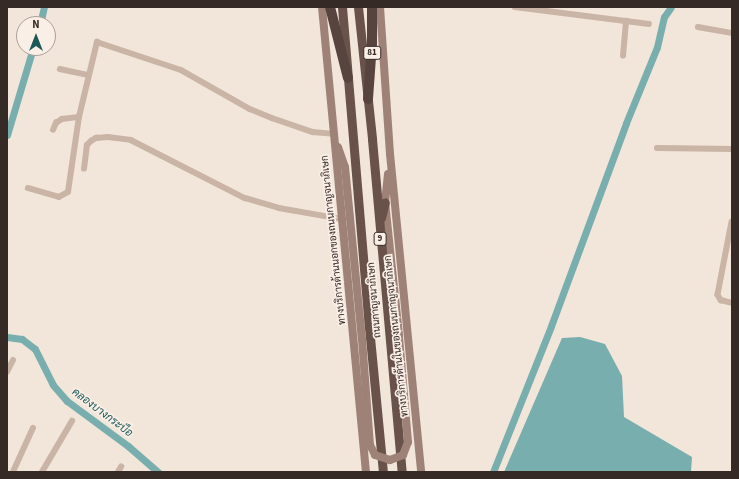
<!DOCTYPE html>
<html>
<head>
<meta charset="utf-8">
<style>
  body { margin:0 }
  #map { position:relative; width:739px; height:479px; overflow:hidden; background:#f2e5da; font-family:"Source Sans 3",Sarabun,sans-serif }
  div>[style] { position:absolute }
  .water>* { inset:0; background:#78afae }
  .canal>* { height:7px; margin:-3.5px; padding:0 3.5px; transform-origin:3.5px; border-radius:3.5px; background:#78afae }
  .minor>* { height:5.5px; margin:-2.75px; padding:0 2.75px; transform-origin:2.75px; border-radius:2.75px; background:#cab4a5 }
  .secondary>* { height:8px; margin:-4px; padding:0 4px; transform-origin:4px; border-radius:4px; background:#9e8277 }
  .trunk>* { height:9px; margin:-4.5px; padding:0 4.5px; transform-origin:4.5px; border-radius:4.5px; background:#68524a }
  .motorway>* { height:10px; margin:-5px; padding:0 5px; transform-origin:5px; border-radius:5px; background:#57443e }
  .secondary-bridge>* { height:8px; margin:-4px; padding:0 4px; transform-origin:4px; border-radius:4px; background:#9e8277 }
  span { translate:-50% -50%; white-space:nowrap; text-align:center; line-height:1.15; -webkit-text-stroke:3.5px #f9efe6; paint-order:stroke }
  .shield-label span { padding:1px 3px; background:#f9efe6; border:1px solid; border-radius:3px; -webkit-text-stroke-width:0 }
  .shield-label { font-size:9px; color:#362a27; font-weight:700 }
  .street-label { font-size:10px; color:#362a27 }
  .water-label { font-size:11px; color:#1c5858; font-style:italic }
  .frame { position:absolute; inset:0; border:8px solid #362a27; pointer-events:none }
  .north { position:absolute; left:16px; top:16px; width:40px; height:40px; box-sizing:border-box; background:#f9efe6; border:1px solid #aba09a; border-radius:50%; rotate:0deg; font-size:11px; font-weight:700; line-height:16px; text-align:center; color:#362a27 }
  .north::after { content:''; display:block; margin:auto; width:14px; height:18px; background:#1c5858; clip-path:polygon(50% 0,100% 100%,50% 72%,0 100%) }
</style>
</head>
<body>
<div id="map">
  <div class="water">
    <div style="clip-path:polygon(580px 337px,605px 344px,622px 376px,624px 417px,692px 457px,691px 472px,504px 472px,562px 338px)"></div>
  </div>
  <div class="canal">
    <div style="left:40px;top:24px;width:17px;rotate:-77deg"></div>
    <div style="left:7px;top:135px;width:91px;rotate:-73.4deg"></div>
    <div style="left:7px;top:337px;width:15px;rotate:8deg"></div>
    <div style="left:22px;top:339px;width:16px;rotate:38deg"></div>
    <div style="left:35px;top:349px;width:40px;rotate:63.4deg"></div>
    <div style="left:53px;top:385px;width:21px;rotate:49deg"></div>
    <div style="left:67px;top:401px;width:76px;rotate:36.4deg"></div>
    <div style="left:128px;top:446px;width:40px;rotate:41deg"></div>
    <div style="left:493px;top:472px;width:157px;rotate:-68.3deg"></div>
    <div style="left:551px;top:326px;width:216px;rotate:-69.7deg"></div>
    <div style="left:626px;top:123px;width:82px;rotate:-67.8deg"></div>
    <div style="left:657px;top:47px;width:31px;rotate:-77deg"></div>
    <div style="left:664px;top:17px;width:12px;rotate:-55deg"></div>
  </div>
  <div class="minor">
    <div style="left:515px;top:7px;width:135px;rotate:7.2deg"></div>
    <div style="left:698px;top:27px;width:35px;rotate:10deg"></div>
    <div style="left:623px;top:56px;width:35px;rotate:-85deg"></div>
    <div style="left:60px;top:69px;width:29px;rotate:12deg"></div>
    <div style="left:53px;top:130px;width:8px;rotate:-67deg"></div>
    <div style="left:56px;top:123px;width:7px;rotate:-34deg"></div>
    <div style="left:62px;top:119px;width:17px;rotate:-7deg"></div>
    <div style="left:657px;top:148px;width:75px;rotate:0.8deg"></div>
    <div style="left:84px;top:169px;width:24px;rotate:-83deg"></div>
    <div style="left:87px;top:145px;width:6px;rotate:-45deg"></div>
    <div style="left:91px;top:141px;width:6px;rotate:-31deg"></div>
    <div style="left:96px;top:138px;width:12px;rotate:-5deg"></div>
    <div style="left:108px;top:137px;width:23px;rotate:7deg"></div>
    <div style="left:131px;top:140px;width:128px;rotate:27deg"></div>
    <div style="left:245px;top:198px;width:35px;rotate:16deg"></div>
    <div style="left:279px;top:208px;width:64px;rotate:9.9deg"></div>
    <div style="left:28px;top:188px;width:32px;rotate:16deg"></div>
    <div style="left:59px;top:197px;width:10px;rotate:-29deg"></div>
    <div style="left:68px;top:192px;width:76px;rotate:-81.7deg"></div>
    <div style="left:79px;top:117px;width:77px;rotate:-76.5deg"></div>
    <div style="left:97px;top:42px;width:89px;rotate:18.4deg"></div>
    <div style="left:181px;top:70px;width:79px;rotate:29.5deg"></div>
    <div style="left:250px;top:109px;width:24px;rotate:22deg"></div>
    <div style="left:272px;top:118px;width:43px;rotate:18.9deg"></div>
    <div style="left:313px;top:132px;width:21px;rotate:5deg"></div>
    <div style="left:732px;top:222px;width:74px;rotate:100.9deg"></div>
    <div style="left:718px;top:295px;width:6px;rotate:59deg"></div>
    <div style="left:721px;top:300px;width:11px;rotate:15deg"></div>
    <div style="left:7px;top:372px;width:13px;rotate:-63deg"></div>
    <div style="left:13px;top:472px;width:48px;rotate:-65.6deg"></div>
    <div style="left:42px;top:472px;width:59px;rotate:-59.5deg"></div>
    <div style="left:118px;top:472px;width:6px;rotate:-59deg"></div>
  </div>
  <div class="secondary">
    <div style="left:322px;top:7px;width:467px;rotate:84.6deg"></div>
    <div style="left:380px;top:7px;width:147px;rotate:86.1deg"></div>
    <div style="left:390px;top:154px;width:320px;rotate:84.4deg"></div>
    <div style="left:338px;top:147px;width:21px;rotate:71deg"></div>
    <div style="left:345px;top:167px;width:173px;rotate:84.4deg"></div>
    <div style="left:388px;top:174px;width:28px;rotate:96deg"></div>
    <div style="left:385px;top:202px;width:135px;rotate:84deg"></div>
  </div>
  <div class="trunk">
    <div style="left:342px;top:7px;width:321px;rotate:85.2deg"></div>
    <div style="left:369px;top:327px;width:146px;rotate:84.5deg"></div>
    <div style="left:358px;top:7px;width:133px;rotate:83.9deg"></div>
    <div style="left:372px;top:139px;width:334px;rotate:84.9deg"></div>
    <div style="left:381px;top:218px;width:16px;rotate:-76deg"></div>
  </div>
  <div class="motorway">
    <div style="left:330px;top:7px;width:73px;rotate:75.8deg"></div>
    <div style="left:368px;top:99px;width:56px;rotate:-85.9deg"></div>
    <div style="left:372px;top:43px;width:36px;rotate:-90deg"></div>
  </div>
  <div class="secondary-bridge">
    <div style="left:362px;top:339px;width:106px;rotate:85.7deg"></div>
    <div style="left:370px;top:445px;width:11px;rotate:63deg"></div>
    <div style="left:375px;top:455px;width:16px;rotate:18deg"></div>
    <div style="left:390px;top:460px;width:14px;rotate:-21deg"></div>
    <div style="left:403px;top:455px;width:14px;rotate:-69deg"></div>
    <div style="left:408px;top:442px;width:106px;rotate:-94.9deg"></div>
  </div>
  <div class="shield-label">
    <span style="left:372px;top:53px">81</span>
    <span style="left:380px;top:239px">9</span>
  </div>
  <div class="street-label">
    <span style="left:334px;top:240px;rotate:-96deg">ทางบริการด้านนอกของถนนกาญจนาภิเษก</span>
    <span style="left:375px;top:300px;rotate:-95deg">ถนนกาญจนาภิเษก</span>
    <span style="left:397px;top:336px;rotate:-96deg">ทางบริการด้านในของถนนกาญจนาภิเษก</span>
  </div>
  <div class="water-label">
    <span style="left:102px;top:413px;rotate:37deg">คลองบางกระบือ</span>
  </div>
  <div class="frame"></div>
  <div class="north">N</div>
</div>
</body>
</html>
